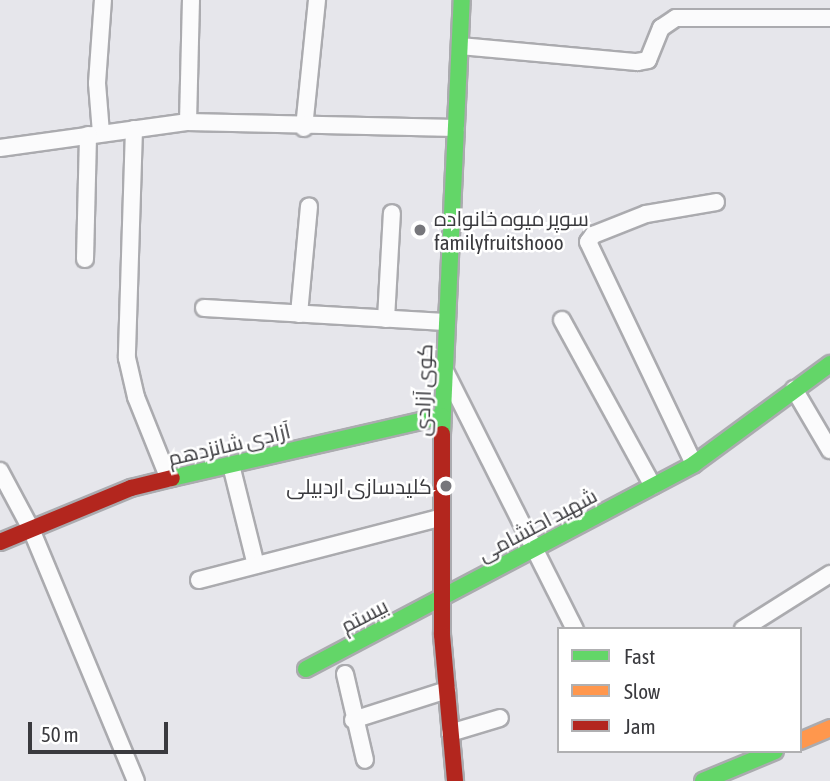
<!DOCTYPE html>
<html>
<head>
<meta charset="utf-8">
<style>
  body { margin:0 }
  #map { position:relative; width:830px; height:781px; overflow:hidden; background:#e6e6eb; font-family:"Asap Condensed",Cairo,sans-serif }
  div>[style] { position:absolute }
  .roads { filter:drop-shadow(2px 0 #ababaf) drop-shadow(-2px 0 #ababaf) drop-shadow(0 2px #ababaf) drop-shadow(0 -2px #ababaf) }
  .street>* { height:16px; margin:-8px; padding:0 8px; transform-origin:8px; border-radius:8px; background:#fbfbfc }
  .fast>* { height:16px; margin:-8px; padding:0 8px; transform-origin:8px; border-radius:8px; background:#63d668 }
  .slow>* { height:16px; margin:-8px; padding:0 8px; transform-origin:8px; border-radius:8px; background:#ff974d }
  .jam>* { height:16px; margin:-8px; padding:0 8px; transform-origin:8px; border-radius:8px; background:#b3261e }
  .dots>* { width:19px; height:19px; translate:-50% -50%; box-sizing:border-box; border:4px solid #fff; border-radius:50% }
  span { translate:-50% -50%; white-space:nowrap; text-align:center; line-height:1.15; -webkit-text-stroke:5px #fff; paint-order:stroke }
  .poi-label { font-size:21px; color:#3a3a3e }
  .left { translate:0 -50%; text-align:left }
  .right { translate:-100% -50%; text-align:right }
  .street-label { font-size:21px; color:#3a3a3e }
  .legend { position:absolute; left:557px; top:627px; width:245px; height:126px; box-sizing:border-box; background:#fff; border:2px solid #b0b0b2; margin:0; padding:9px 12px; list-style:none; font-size:21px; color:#3a3a3e }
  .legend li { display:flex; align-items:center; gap:14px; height:35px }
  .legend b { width:35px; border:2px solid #b0b0b2 }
  .scale { position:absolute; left:28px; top:722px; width:140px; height:32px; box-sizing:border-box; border:4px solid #3a3a3e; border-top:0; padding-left:9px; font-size:21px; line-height:24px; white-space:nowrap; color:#3a3a3e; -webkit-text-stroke:5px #fff; paint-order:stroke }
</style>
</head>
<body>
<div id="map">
  <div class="roads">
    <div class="street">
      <div style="left:460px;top:46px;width:178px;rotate:5.2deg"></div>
      <div style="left:637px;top:62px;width:11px;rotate:-10deg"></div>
      <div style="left:648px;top:60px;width:35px;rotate:-68deg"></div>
      <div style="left:661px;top:28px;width:18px;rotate:-34deg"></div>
      <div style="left:676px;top:18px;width:154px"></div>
      <div style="left:188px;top:122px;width:122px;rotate:-88.6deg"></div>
      <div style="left:304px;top:128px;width:129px;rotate:-84.2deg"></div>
      <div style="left:134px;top:129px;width:229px;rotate:91.8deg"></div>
      <div style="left:127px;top:358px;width:40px;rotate:77deg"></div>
      <div style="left:136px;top:397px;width:88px;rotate:68.1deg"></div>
      <div style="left:101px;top:133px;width:50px;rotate:-94.6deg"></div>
      <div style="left:97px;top:83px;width:83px;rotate:-85.9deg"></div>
      <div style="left:0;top:148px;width:190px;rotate:-7.9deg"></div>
      <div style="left:188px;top:122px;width:268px;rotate:1.3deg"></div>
      <div style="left:85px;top:259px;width:124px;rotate:-88.6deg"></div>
      <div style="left:204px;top:308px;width:242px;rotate:3.3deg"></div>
      <div style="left:299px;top:314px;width:108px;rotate:-84.7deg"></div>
      <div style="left:386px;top:319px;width:106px;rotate:-86.8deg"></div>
      <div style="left:562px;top:320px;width:189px;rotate:61.3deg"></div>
      <div style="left:445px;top:371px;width:289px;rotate:63.3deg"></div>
      <div style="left:794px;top:389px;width:71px;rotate:59.5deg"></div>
      <div style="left:694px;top:464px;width:246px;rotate:-115.5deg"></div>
      <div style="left:588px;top:242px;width:9px;rotate:-54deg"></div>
      <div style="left:593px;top:235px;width:57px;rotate:-21.6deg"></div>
      <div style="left:646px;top:214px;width:71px;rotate:-9.7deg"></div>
      <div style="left:231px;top:465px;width:103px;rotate:76deg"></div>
      <div style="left:0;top:471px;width:66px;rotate:61.9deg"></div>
      <div style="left:31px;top:529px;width:273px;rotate:67.4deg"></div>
      <div style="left:199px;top:580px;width:251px;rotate:-14.5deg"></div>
      <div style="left:743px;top:629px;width:103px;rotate:-32.3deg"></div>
      <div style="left:345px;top:674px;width:88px;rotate:76.9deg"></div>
      <div style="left:353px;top:720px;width:99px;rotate:-17.7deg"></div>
      <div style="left:450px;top:733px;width:52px;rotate:-16.7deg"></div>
    </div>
    <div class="fast">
      <div style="left:442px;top:434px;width:434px;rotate:-87.4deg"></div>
      <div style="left:172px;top:478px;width:277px;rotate:-12.9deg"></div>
      <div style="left:306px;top:669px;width:439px;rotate:-27.8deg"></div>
      <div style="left:694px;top:464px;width:169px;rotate:-36.3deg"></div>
      <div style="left:703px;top:781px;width:78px;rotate:-22.6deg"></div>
    </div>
    <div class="slow">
      <div style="left:800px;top:741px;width:33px;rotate:-23deg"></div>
    </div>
    <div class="jam">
      <div style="left:442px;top:434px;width:201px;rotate:90deg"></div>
      <div style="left:442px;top:635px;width:147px;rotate:84.9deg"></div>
      <div style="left:0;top:542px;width:142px;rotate:-22.4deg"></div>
      <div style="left:131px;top:488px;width:42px;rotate:-13.7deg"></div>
    </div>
  </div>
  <div class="dots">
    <div style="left:420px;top:230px;background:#76767b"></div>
    <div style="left:446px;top:486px;background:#76767b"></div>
  </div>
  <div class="poi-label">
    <span class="left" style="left:434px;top:230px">سوپر میوه خانواده<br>familyfruitshooo</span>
    <span class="right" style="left:432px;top:486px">کلیدسازی اردبیلی</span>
  </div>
  <div class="street-label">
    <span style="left:423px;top:390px;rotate:-88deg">کوی آزادی</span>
    <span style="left:229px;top:444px;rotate:-13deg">آزادی شانزدهم</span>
    <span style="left:537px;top:524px;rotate:-28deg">شهید احتشامی</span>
    <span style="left:364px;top:615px;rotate:-27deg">بیستم</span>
  </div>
  <ul class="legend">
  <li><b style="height:9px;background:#63d668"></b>Fast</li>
  <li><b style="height:9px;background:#ff974d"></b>Slow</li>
  <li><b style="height:9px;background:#b3261e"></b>Jam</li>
  </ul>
  <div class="scale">50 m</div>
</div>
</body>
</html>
